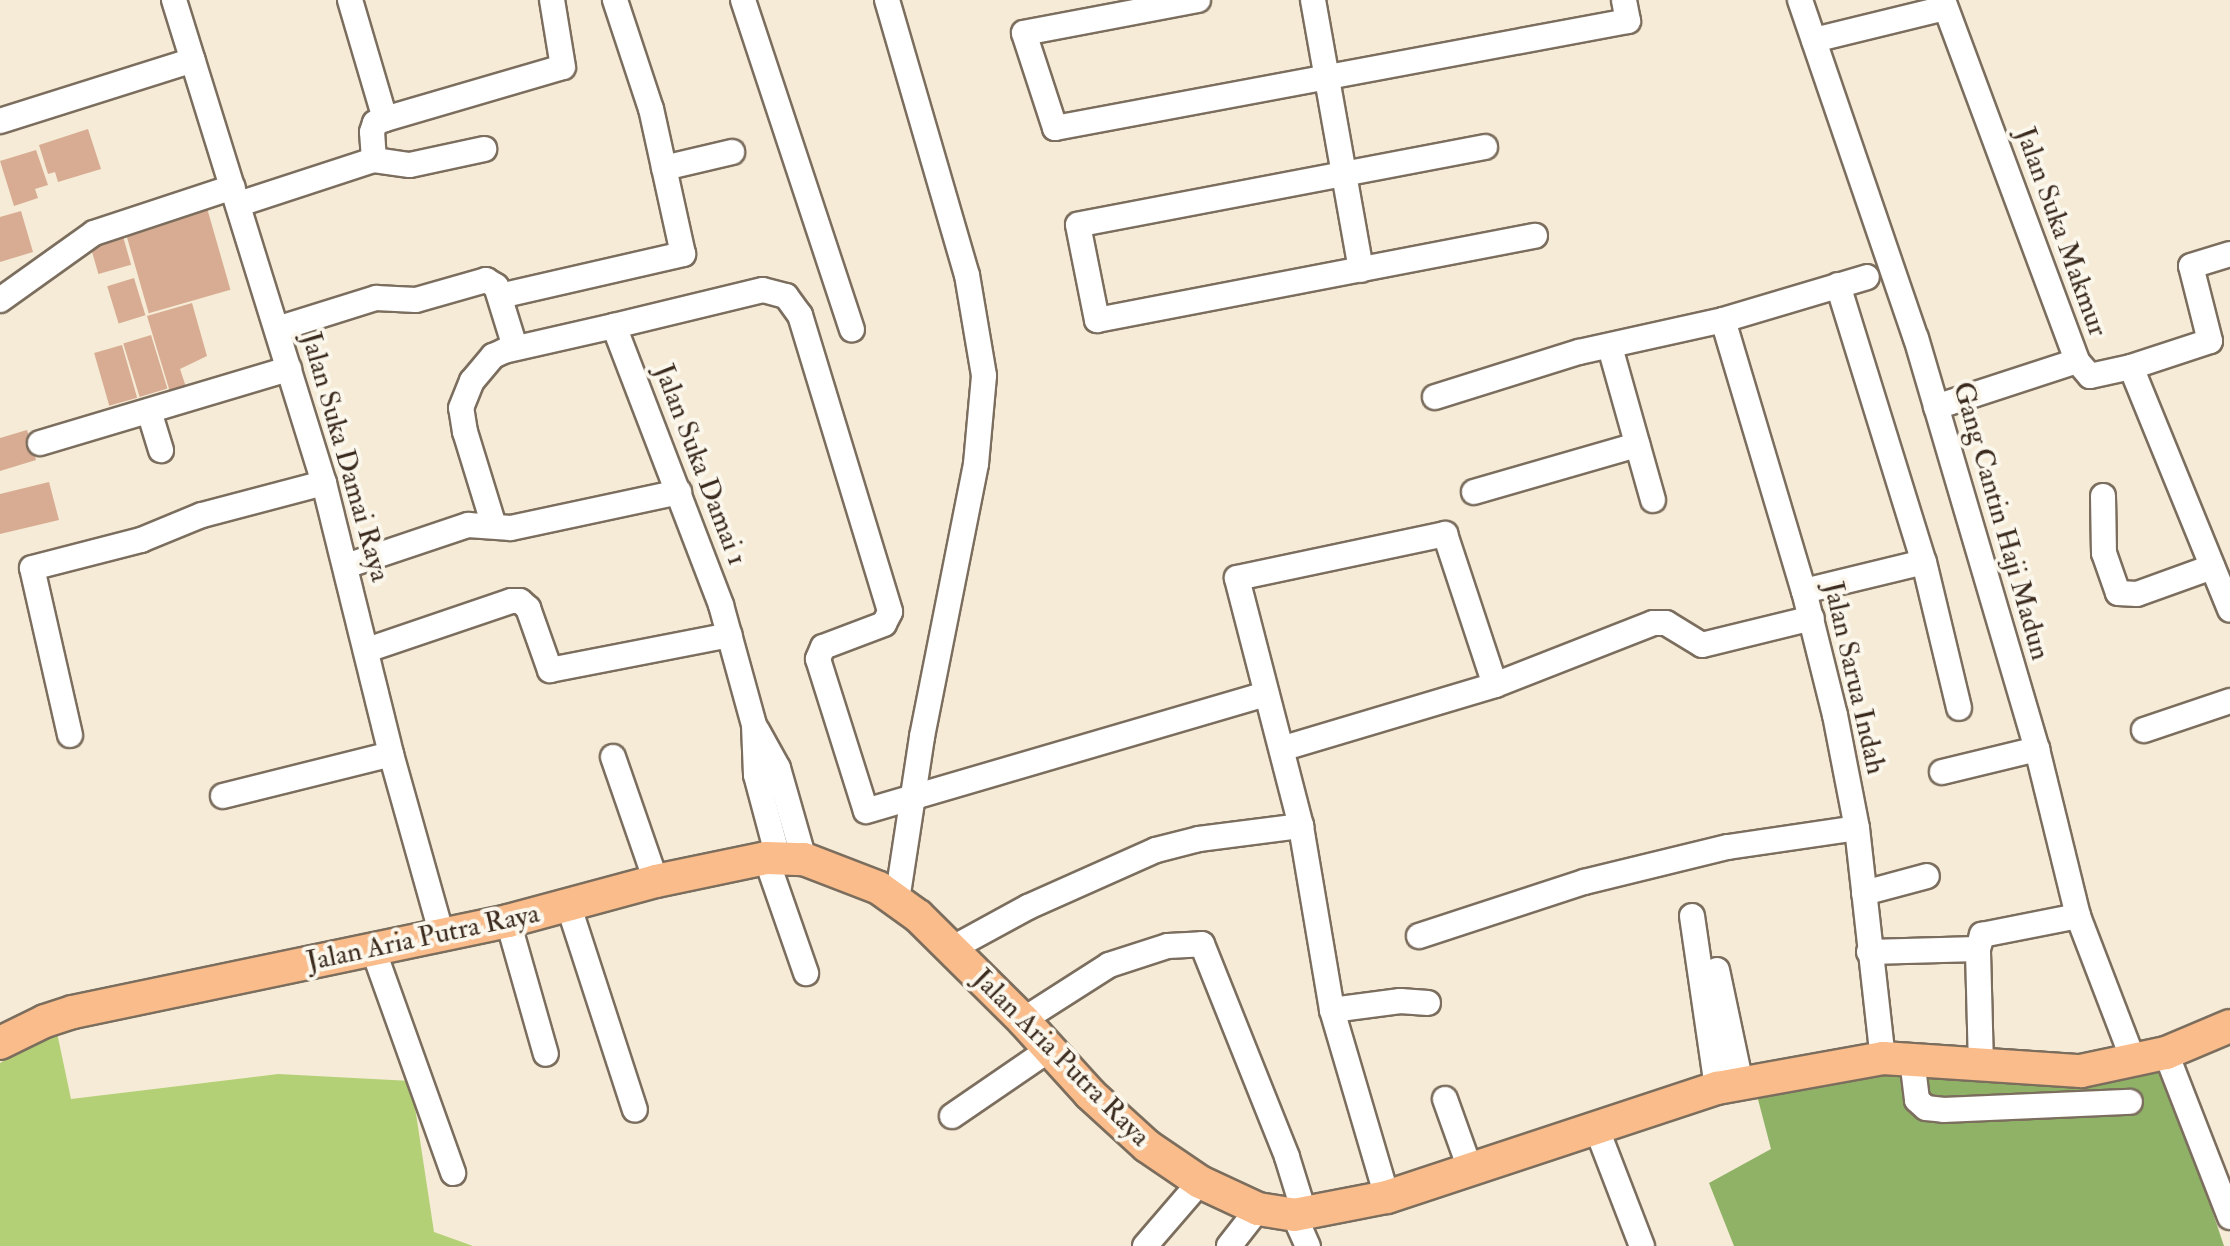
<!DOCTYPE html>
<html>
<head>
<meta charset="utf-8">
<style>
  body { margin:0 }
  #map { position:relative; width:2230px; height:1246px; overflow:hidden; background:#f5ebd6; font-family:"IM FELL Double Pica",serif }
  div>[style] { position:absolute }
  .green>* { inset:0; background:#b4d076 }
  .forest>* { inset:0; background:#8fb267 }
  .building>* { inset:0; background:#d8ac92; transform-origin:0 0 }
  .roads { filter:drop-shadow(2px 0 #7c6e5e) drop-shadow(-2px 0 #7c6e5e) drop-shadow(0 2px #7c6e5e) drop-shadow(0 -2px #7c6e5e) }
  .minor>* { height:24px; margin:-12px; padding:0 12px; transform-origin:12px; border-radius:12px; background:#fff }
  .major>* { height:32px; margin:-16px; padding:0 16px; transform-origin:16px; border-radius:16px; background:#f9bc8a }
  span { translate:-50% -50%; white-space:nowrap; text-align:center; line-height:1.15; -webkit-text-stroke:8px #fbf7ec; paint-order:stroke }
  .street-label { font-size:28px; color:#3b2a1e }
</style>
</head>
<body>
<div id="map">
  <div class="green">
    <div style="clip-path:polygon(56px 1028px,71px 1099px,278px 1074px,411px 1081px,434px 1232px,473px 1246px,0 1246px,0 1063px)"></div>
  </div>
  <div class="forest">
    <div style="clip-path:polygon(2163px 1064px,2224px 1246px,1734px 1246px,1709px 1183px,1771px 1149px,1754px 1084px,1851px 1067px)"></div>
  </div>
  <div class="building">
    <div style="clip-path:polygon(88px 129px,101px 169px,58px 182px,55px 172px,48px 174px,39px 145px)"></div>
    <div style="clip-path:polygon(36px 150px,48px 185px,35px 189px,38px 198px,14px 206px,0 161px)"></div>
    <div style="left:207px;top:208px;width:85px;height:85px;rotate:74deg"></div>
    <div style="clip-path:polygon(21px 211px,33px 252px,0 262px,0 217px)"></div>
    <div style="left:122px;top:233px;width:33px;height:34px;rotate:74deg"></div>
    <div style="left:134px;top:278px;width:39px;height:28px;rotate:73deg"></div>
    <div style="clip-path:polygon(192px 303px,207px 356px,180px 369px,186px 387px,170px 392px,147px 316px)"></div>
    <div style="left:151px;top:335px;width:56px;height:29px;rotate:73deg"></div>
    <div style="left:122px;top:345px;width:55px;height:29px;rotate:74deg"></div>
    <div style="clip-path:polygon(27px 430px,36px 460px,0 471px,0 438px)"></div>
    <div style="clip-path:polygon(49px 482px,59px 520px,0 534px,0 494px)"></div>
  </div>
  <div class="roads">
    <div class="minor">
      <div style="left:174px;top:0;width:506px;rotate:72.75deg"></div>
      <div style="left:324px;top:483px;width:279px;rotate:76.1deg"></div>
      <div style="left:391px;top:754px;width:188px;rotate:74.3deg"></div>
      <div style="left:350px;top:0;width:124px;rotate:73.6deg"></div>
      <div style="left:743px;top:0;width:347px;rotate:71.7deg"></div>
      <div style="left:887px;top:0;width:286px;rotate:73.8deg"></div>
      <div style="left:967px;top:275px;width:102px;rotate:80.4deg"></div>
      <div style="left:984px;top:376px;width:88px;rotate:95.2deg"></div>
      <div style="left:976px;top:464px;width:278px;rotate:101.2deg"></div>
      <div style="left:922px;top:737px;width:166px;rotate:98.7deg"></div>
      <div style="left:1198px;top:0;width:177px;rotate:169.3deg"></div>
      <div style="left:1024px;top:33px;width:100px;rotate:71.9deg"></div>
      <div style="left:1055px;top:128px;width:583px;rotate:-10.58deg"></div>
      <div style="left:1628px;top:21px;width:21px;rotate:-101deg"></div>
      <div style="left:1313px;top:0;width:274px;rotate:79.9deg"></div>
      <div style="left:1800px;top:0;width:357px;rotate:71.1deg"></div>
      <div style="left:1916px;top:338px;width:428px;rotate:73.6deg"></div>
      <div style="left:2037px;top:749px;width:172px;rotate:76.2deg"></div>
      <div style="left:2078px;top:916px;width:156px;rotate:69deg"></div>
      <div style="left:1943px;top:0;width:385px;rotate:69.6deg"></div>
      <div style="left:2077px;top:361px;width:20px;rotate:49deg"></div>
      <div style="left:2090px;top:376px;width:42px;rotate:-12.4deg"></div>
      <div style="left:2131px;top:367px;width:262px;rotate:67.8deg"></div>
      <div style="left:1814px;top:40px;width:135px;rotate:-13.7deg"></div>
      <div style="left:0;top:121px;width:202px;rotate:-17.5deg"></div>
      <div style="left:1485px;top:147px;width:414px;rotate:169.2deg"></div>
      <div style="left:1078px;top:225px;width:97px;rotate:78.7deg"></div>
      <div style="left:1097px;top:320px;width:446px;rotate:-10.9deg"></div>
      <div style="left:374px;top:160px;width:28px;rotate:-94deg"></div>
      <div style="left:372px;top:132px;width:9px;rotate:-72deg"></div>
      <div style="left:375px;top:123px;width:11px;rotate:-22deg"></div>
      <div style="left:385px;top:119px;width:185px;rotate:-16.3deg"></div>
      <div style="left:563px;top:67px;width:68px;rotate:-99.3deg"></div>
      <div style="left:664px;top:168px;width:70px;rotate:-13.2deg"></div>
      <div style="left:239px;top:204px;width:142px;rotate:-18.1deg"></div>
      <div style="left:374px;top:160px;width:36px;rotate:8deg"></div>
      <div style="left:410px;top:165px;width:76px;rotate:-12.2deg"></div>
      <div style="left:1838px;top:285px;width:290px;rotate:72.8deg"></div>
      <div style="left:1924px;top:562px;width:150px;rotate:76.5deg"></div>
      <div style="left:500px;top:296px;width:188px;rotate:-12.9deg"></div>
      <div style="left:683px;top:254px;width:148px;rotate:-102.4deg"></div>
      <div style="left:651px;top:109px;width:115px;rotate:-108.3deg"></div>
      <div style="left:0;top:300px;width:115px;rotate:-35.5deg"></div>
      <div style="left:94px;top:233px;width:146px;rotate:-18.3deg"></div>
      <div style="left:1723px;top:320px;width:283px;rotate:73.4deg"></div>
      <div style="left:1804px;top:591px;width:128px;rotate:76deg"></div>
      <div style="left:1835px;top:715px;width:115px;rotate:79deg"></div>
      <div style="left:1857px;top:828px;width:231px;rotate:83.6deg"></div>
      <div style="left:614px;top:326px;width:153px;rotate:-13.6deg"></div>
      <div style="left:763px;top:290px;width:24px;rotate:15deg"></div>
      <div style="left:786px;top:296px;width:24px;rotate:54deg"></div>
      <div style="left:800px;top:315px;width:310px;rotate:73.1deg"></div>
      <div style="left:890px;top:612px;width:13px;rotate:117deg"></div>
      <div style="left:884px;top:624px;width:65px;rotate:159.3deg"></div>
      <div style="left:823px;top:647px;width:13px;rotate:113deg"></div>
      <div style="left:818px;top:659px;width:159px;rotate:72.5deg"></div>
      <div style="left:866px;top:811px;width:417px;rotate:-16.3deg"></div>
      <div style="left:277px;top:329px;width:104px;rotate:-17.4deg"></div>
      <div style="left:376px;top:298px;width:40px;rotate:2.9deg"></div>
      <div style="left:416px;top:300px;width:73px;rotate:-15.9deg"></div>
      <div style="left:486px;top:280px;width:12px;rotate:31deg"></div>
      <div style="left:496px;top:286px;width:64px;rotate:72.7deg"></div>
      <div style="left:1610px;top:347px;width:159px;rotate:74.3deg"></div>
      <div style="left:2131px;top:367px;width:83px;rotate:-18.2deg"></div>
      <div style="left:2210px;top:341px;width:77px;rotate:-104.2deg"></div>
      <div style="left:2191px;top:266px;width:41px;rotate:-17.1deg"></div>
      <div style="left:1435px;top:397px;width:151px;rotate:-17.4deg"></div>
      <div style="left:1579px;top:352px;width:148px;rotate:-12.5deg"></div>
      <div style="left:1723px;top:320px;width:150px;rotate:-16.6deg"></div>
      <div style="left:1936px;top:407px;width:148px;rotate:-18.1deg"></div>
      <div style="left:149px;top:411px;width:41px;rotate:72.9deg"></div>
      <div style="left:40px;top:443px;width:260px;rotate:-16.6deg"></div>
      <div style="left:1474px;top:492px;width:170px;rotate:-16.1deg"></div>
      <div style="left:2103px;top:496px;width:57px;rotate:89deg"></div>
      <div style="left:2104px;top:553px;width:42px;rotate:70.7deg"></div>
      <div style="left:2118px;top:593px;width:19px;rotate:3deg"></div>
      <div style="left:2137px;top:594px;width:80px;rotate:-19.8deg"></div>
      <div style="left:494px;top:526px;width:98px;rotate:-107.1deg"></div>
      <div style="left:465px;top:432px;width:24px;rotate:-99deg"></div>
      <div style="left:461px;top:408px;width:29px;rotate:-68deg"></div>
      <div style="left:472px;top:381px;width:33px;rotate:-50deg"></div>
      <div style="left:493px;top:356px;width:12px;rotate:-24deg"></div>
      <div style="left:504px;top:351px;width:113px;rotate:-12.8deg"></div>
      <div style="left:614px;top:326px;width:299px;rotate:69deg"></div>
      <div style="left:721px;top:605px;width:124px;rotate:74.6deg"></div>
      <div style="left:754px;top:725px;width:50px;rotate:87.7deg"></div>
      <div style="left:756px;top:775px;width:85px;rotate:75deg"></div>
      <div style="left:346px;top:566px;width:129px;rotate:-18.6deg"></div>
      <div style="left:468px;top:525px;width:43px;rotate:4deg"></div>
      <div style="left:511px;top:528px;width:172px;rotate:-12.1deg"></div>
      <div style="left:1804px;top:591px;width:123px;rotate:-13.6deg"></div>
      <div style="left:367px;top:650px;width:152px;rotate:-18.8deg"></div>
      <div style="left:511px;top:601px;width:9px"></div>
      <div style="left:520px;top:601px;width:11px;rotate:41deg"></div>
      <div style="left:528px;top:608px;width:66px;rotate:70.5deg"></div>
      <div style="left:550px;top:670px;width:183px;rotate:-11deg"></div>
      <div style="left:757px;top:730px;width:43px;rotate:61.1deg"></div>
      <div style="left:778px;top:768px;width:95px;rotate:74.1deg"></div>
      <div style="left:2144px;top:730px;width:91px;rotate:-18.6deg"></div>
      <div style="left:70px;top:735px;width:171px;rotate:-102.8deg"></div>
      <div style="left:32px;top:568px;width:113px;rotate:-14.4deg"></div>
      <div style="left:141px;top:540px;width:66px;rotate:-22.3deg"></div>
      <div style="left:202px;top:515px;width:126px;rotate:-14.7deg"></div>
      <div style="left:1284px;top:748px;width:220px;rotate:-16.6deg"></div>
      <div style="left:1495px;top:685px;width:170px;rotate:-21.4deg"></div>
      <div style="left:1653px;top:623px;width:13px"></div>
      <div style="left:1666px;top:623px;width:42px;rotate:31.4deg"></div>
      <div style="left:1702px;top:645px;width:113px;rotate:-13.8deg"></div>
      <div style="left:613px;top:757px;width:131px;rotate:70.9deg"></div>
      <div style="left:1942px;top:772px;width:98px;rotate:-13.6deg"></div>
      <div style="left:223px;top:796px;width:173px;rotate:-14deg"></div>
      <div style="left:766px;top:858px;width:122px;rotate:70.8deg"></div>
      <div style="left:1864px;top:893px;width:65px;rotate:-15.1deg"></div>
      <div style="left:569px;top:907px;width:213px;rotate:72deg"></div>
      <div style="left:1692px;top:916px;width:174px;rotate:81.7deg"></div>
      <div style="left:508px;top:921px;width:138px;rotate:74.1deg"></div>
      <div style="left:1419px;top:936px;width:174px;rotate:-18.1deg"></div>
      <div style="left:1584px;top:882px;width:148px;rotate:-13.7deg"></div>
      <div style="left:1728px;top:847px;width:130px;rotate:-8.4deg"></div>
      <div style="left:373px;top:949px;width:238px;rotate:70.3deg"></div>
      <div style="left:951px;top:949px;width:88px;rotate:-28.6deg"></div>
      <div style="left:1028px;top:907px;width:140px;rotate:-24deg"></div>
      <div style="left:1156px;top:850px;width:44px;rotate:-14.3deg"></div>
      <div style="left:1199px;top:839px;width:103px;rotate:-7.3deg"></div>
      <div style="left:1869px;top:952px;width:109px;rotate:-1.6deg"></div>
      <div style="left:1717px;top:970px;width:116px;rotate:78.1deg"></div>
      <div style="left:1332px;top:1010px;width:69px;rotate:-7.5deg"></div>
      <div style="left:1400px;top:1001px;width:28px;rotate:4deg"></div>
      <div style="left:1023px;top:1020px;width:102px;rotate:-32.6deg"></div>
      <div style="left:1109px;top:965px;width:62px;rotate:-17.9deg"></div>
      <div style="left:1168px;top:946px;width:34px;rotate:-3deg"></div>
      <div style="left:1202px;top:944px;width:229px;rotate:68.2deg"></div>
      <div style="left:1287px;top:1157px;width:61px;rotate:72.8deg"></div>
      <div style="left:2166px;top:1053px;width:176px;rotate:68.7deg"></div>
      <div style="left:1912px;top:1059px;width:41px;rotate:83deg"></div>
      <div style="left:1917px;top:1100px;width:12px;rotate:42deg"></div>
      <div style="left:1926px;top:1108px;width:18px;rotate:6deg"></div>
      <div style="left:1944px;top:1110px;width:186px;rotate:-2.5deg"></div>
      <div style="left:1981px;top:1066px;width:117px;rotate:-91.5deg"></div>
      <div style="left:1978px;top:949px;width:15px;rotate:-74deg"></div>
      <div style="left:1982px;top:935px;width:98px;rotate:-11.2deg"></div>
      <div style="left:1445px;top:1099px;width:74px;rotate:70.3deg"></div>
      <div style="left:952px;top:1116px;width:119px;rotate:-34.4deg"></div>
      <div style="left:1596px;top:1127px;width:128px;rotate:68.9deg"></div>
      <div style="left:1387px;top:1197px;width:195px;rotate:-106.4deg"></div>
      <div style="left:1332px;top:1010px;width:187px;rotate:-99.6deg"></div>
      <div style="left:1301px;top:826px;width:256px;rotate:-104.5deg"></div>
      <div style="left:1237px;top:578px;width:213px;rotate:-11.9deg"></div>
      <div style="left:1445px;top:534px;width:159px;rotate:71.7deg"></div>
      <div style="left:1294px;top:1215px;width:34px;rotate:66deg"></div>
      <div style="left:1145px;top:1246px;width:84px;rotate:-49.3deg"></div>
      <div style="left:1229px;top:1246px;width:47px;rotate:-51.9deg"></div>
    </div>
    <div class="major">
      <div style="left:0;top:1043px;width:50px;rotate:-26.1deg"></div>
      <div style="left:45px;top:1021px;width:29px;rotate:-18deg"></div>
      <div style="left:73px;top:1012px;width:444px;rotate:-11.8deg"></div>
      <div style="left:508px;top:921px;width:153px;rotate:-15.1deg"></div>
      <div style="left:656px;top:881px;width:112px;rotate:-11.8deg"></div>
      <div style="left:766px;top:858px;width:38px;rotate:2deg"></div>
      <div style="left:804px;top:859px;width:80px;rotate:21.1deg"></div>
      <div style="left:879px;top:888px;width:48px;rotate:35.7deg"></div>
      <div style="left:918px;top:916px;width:148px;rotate:44.7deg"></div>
      <div style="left:1023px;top:1020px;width:100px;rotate:47.8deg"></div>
      <div style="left:1090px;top:1094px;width:77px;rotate:42.4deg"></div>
      <div style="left:1147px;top:1146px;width:64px;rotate:34.2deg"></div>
      <div style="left:1200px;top:1182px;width:64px;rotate:25deg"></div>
      <div style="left:1258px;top:1209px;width:36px;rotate:9deg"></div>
      <div style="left:1294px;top:1215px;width:95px;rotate:-11deg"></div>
      <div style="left:1387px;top:1197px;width:348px;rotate:-18.3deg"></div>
      <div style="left:1717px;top:1088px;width:169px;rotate:-10.2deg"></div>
      <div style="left:1883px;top:1058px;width:198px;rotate:3.8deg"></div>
      <div style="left:2081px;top:1071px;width:87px;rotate:-12deg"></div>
      <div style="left:2166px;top:1053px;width:69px;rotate:-22.9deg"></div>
    </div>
  </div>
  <div class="street-label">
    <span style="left:2061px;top:232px;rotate:70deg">Jalan Suka Makmur</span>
    <span style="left:345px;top:457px;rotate:74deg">Jalan Suka Damai Raya</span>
    <span style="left:700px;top:465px;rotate:69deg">Jalan Suka Damai 1</span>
    <span style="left:2001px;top:521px;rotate:74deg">Gang Cantin Haji Madun</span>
    <span style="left:1854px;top:678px;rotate:77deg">Jalan Sarua Indah</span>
    <span style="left:423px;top:938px;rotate:-12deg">Jalan Aria Putra Raya</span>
    <span style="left:1061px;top:1058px;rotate:45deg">Jalan Aria Putra Raya</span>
  </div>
</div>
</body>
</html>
